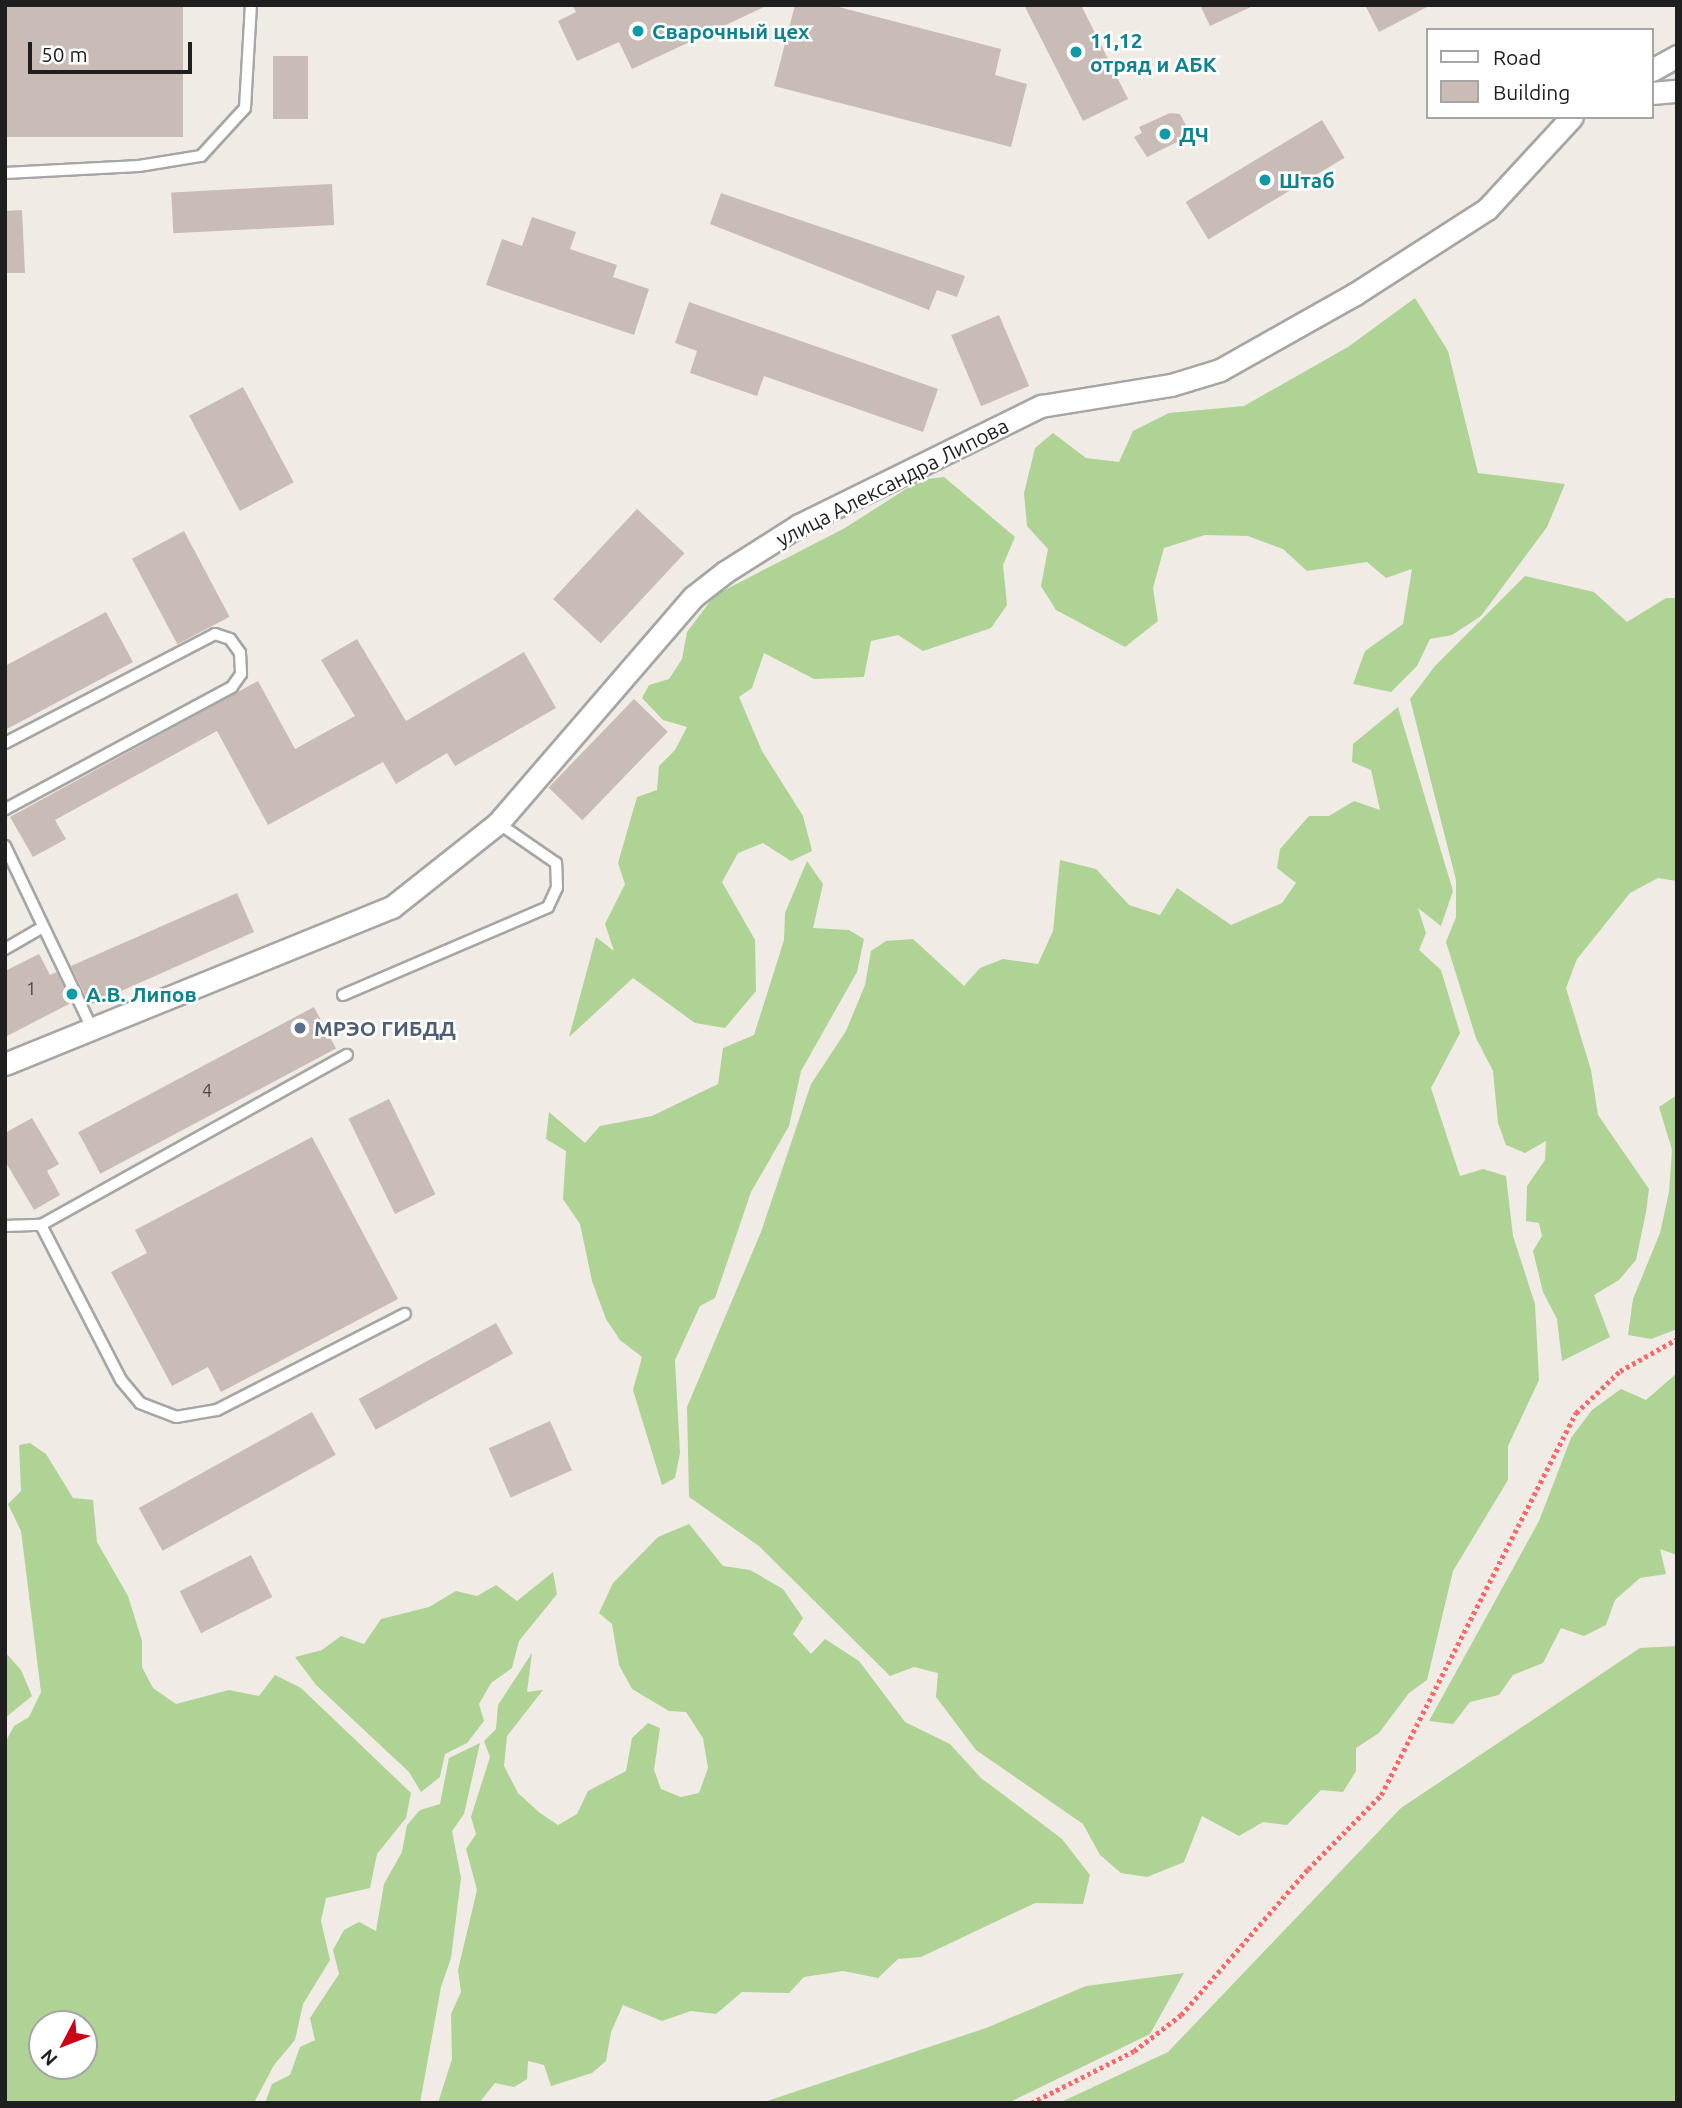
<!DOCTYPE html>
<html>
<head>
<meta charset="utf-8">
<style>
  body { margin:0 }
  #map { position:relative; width:1682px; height:2108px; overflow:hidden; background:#f0ebe4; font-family:Ubuntu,sans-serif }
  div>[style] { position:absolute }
  .forest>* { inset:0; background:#aed395 }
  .building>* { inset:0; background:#c9bcb7; transform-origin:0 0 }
  .path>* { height:4.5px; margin-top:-2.25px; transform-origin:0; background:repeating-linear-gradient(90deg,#ff6667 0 3.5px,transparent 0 7px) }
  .roads { filter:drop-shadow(2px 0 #a6a6a6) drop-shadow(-2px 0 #a6a6a6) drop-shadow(0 2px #a6a6a6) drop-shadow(0 -2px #a6a6a6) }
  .lane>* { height:10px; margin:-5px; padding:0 5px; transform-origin:5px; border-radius:5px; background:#fff }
  .street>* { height:21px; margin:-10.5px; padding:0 10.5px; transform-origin:10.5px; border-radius:10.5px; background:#fff }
  .dots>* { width:19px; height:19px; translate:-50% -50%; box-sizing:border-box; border:4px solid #fff; border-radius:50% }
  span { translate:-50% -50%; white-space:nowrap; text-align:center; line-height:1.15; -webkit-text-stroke:5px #fff; paint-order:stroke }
  .number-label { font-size:18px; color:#4a4645 }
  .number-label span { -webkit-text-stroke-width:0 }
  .culture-label { font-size:21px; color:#0d838f; font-weight:700 }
  .left { translate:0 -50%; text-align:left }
  .street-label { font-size:21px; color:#1f1f1f }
  .service-label { font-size:21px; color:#4e5e75; font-weight:700 }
  .frame { position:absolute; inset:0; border:7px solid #1f1f1f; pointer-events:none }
  .legend { position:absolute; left:1426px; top:28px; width:228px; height:91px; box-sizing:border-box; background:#fff; border:2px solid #a5a5a5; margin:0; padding:9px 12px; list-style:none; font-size:21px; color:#1f1f1f }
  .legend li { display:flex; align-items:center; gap:14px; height:35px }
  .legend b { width:35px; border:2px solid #a5a5a5 }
  .north { position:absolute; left:28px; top:2010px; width:70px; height:70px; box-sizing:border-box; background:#fff; border:2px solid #a5a5a5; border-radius:50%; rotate:228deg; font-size:19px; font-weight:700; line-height:28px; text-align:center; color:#1f1f1f }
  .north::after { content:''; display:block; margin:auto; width:24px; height:32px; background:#cd0017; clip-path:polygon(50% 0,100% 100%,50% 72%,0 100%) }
  .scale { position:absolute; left:28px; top:42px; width:164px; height:32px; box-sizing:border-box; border:4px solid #1f1f1f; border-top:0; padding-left:9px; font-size:21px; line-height:24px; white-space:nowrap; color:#1f1f1f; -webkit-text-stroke:5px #fff; paint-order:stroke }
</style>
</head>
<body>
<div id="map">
  <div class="forest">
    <div style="clip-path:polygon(1415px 298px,1448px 351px,1478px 473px,1565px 484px,1547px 527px,1481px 616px,1452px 635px,1430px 639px,1417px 666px,1391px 692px,1353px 684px,1365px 651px,1403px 624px,1412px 569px,1386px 578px,1367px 562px,1307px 571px,1283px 549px,1248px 536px,1205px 535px,1164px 548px,1153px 588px,1158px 621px,1125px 647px,1056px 610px,1041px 586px,1048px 549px,1027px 526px,1024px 493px,1035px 448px,1053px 433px,1086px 458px,1119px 462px,1133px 431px,1169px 413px,1244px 406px,1348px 347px)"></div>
    <div style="clip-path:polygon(944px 477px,1015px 537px,1003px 565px,1007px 605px,991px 628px,923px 651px,898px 635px,871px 641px,864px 677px,814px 679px,764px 653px,752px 688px,739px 697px,762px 751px,803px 816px,812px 851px,791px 861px,763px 843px,738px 853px,722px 882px,755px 940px,756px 991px,725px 1028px,695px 1023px,633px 978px,569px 1037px,596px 937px,614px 951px,605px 924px,625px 884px,618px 863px,637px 797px,657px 790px,659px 766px,675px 750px,687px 727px,663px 720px,642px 698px,649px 685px,669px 679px,682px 659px,687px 632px,715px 595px,845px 528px,920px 480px)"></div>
    <div style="clip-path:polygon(1525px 576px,1594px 592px,1627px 622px,1666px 598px,1677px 598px,1677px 881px,1658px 878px,1630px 893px,1577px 959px,1566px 988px,1591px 1070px,1598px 1115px,1649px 1189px,1646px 1212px,1636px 1260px,1619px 1280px,1594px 1295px,1610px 1337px,1562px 1361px,1557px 1319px,1543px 1292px,1533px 1251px,1542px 1236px,1539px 1223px,1526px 1221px,1527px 1186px,1545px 1160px,1546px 1141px,1525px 1153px,1506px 1145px,1498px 1123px,1493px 1071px,1476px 1038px,1446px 942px,1456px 917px,1456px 880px,1410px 699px,1435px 666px)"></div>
    <div style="clip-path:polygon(1398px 707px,1453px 891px,1441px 926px,1418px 908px,1426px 933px,1419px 950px,1441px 970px,1460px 1033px,1431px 1088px,1460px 1176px,1483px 1169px,1506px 1176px,1513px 1236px,1535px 1304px,1539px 1380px,1508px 1446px,1508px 1480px,1453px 1571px,1427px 1680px,1409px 1693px,1379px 1733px,1356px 1748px,1356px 1771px,1343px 1792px,1321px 1790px,1287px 1825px,1263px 1822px,1239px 1836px,1202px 1816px,1184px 1862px,1147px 1877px,1121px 1873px,1100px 1855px,1083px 1824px,976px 1750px,936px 1697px,938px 1673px,914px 1667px,890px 1676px,759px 1546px,689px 1497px,687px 1407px,761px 1232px,811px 1084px,846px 1031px,865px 985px,871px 951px,886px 941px,913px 939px,964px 986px,980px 968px,1003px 959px,1038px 964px,1053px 931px,1060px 860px,1096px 869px,1129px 905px,1160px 915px,1177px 888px,1231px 925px,1282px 903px,1296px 883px,1277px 868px,1280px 849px,1309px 816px,1329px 816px,1354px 801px,1380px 810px,1371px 770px,1352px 762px,1353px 744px)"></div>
    <div style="clip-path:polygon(807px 861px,823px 884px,813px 928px,849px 930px,864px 939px,857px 972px,801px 1071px,789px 1126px,751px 1192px,715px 1298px,700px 1306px,675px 1360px,680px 1453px,675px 1478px,662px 1485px,633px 1390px,642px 1357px,620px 1340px,606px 1319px,592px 1281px,580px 1224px,563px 1199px,566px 1151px,546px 1139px,549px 1112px,585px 1143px,600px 1126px,652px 1116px,718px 1084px,723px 1048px,754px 1035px,784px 940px,785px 913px)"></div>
    <div style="clip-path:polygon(1677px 1095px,1677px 1329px,1651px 1339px,1628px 1335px,1633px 1299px,1660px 1233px,1669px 1192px,1672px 1150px,1659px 1107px)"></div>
    <div style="clip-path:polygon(1677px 1373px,1677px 1555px,1660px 1549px,1666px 1574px,1640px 1578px,1615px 1600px,1606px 1625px,1584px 1636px,1561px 1628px,1543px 1663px,1513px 1675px,1499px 1695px,1470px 1702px,1453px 1724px,1429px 1721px,1539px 1521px,1571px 1438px,1592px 1410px,1621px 1389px,1646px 1400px)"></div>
    <div style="clip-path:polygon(evenodd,30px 1443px,46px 1454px,73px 1498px,93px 1500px,97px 1542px,128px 1596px,142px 1641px,142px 1667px,153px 1688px,176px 1704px,229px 1690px,259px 1696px,275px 1675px,301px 1688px,411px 1793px,406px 1818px,377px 1854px,370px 1888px,326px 1898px,321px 1921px,330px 1960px,303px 2004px,295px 2040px,274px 2065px,255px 2101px,5px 2103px,5px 1743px,14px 1726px,29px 1717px,41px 1692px,21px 1531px,8px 1504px,21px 1491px,19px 1445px,30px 1443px,42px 2024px,84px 2024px,84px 2066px,42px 2066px,42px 2024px)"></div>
    <div style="clip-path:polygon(689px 1524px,723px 1566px,750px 1570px,783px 1589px,803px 1618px,793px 1634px,811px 1654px,825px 1639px,859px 1661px,905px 1722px,950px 1744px,981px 1778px,1062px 1839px,1090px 1875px,1083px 1904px,1035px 1903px,921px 1957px,898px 1959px,878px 1978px,843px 1971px,804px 1977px,789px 1993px,742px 1992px,716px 2014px,691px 2011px,662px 2021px,623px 2005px,611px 2032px,606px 2061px,592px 2073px,551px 2086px,544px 2065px,528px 2061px,527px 2079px,514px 2087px,495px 2083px,479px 2103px,438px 2103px,452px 2059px,451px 2014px,461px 1992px,458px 1970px,477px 1890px,466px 1849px,476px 1834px,471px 1817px,490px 1757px,484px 1741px,496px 1729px,498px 1705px,532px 1653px,527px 1692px,543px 1690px,507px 1736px,504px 1766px,518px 1793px,540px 1813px,558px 1825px,577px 1814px,588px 1791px,626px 1771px,632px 1738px,648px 1723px,660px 1728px,654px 1770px,661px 1789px,681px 1797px,699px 1793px,708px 1768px,703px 1738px,686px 1712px,669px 1711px,632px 1689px,619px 1665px,612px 1624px,599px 1613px,613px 1583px,658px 1537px)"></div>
    <div style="clip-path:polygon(553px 1572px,557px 1594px,519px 1641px,512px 1668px,491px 1683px,479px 1704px,484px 1721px,467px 1743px,445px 1754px,440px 1777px,421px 1792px,409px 1772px,316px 1685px,295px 1657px,322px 1650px,341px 1636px,364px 1644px,381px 1619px,429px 1607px,456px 1591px,477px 1596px,496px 1585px,517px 1601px)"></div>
    <div style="clip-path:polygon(1677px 1646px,1677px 2103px,1059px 2103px,1168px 2052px,1401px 1808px,1640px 1648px)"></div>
    <div style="clip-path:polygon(5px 1652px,21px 1670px,32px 1696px,5px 1718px)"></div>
    <div style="clip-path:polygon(480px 1743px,464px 1814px,452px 1831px,461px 1878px,451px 1958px,441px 1987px,420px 2103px,265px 2103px,272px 2084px,290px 2075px,300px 2047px,315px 2040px,310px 2018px,339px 1974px,333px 1950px,344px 1930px,359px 1922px,376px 1931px,384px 1884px,402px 1852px,407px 1825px,420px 1810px,440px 1804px,449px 1758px)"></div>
    <div style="clip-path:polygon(1184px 1973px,1150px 2034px,1008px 2103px,761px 2103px,986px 2028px,1086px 1986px)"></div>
  </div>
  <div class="building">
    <div style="left:5px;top:5px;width:178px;height:132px"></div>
    <div style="clip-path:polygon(572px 5px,768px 5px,632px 69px,619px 42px,577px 61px,558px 21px,576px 12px)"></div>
    <div style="clip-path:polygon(795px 5px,831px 5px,1001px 49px,995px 75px,1027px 84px,1011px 147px,774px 86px)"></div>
    <div style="clip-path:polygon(1024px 5px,1081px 5px,1128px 99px,1083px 121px)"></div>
    <div style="clip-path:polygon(1200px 5px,1255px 5px,1210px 26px)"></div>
    <div style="clip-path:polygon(1365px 5px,1431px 5px,1379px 32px)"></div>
    <div style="left:273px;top:56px;width:35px;height:63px"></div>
    <div style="clip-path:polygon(1170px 113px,1180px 114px,1191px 135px,1147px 157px,1134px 137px,1142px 133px,1139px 127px)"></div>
    <div style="left:1322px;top:120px;width:44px;height:159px;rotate:59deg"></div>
    <div style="left:332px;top:184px;width:41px;height:161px;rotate:87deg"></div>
    <div style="clip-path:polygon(721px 193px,965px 276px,957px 297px,937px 290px,929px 310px,710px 224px)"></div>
    <div style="clip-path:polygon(22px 210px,25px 273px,5px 273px,5px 211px)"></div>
    <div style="clip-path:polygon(532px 217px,576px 232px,570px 249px,617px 265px,613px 277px,649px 289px,634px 335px,486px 285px,502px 239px,522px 246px)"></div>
    <div style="clip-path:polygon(689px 302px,938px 389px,923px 432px,764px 376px,757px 396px,690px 373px,697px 351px,675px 343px)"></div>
    <div style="left:999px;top:315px;width:77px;height:52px;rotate:67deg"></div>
    <div style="left:243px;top:387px;width:108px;height:61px;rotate:62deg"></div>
    <div style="left:637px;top:509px;width:65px;height:123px;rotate:43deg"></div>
    <div style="left:184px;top:531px;width:97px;height:59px;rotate:62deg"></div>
    <div style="clip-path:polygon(106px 612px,133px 662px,5px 730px,5px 666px)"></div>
    <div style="clip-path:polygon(357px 639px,406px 721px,524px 652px,556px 708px,455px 766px,447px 753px,396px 784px,383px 762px,268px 825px,217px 731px,55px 820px,66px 839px,33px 857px,10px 817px,258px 681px,295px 749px,355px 716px,321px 660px)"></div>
    <div style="left:634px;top:699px;width:47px;height:123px;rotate:44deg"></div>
    <div style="clip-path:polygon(237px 893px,254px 932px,92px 1004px,85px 995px,71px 966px)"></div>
    <div style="clip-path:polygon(39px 954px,50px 975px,57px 972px,71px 1003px,5px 1037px,5px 971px)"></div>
    <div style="left:314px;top:1007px;width:47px;height:267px;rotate:62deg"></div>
    <div style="left:389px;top:1099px;width:106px;height:45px;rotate:64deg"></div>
    <div style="clip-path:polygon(32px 1118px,59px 1164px,47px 1171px,60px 1195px,34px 1210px,5px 1161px,5px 1133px)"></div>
    <div style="clip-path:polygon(312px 1137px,398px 1299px,221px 1392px,208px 1367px,172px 1386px,111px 1272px,147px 1253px,135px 1230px)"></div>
    <div style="left:496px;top:1323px;width:35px;height:157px;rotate:61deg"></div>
    <div style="left:312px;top:1412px;width:49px;height:198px;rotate:61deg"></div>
    <div style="left:550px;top:1421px;width:54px;height:67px;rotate:66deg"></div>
    <div style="left:251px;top:1555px;width:47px;height:80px;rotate:63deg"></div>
  </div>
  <div class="path">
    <div style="left:1031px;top:2103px;width:115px;rotate:-26.8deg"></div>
    <div style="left:1134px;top:2051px;width:59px;rotate:-37.5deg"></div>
    <div style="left:1181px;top:2015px;width:194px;rotate:-49deg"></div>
    <div style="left:1308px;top:1869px;width:104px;rotate:-45.4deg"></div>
    <div style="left:1381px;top:1795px;width:429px;rotate:-63deg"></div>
    <div style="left:1576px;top:1413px;width:61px;rotate:-43.7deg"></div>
    <div style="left:1620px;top:1371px;width:65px;rotate:-29.3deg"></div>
  </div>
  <div class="roads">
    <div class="lane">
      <div style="left:5px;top:173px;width:134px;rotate:-3deg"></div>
      <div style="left:139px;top:166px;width:63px;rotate:-9.2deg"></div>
      <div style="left:201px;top:156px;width:65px;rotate:-47.5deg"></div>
      <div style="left:245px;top:108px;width:103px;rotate:-86.7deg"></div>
      <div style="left:5px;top:743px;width:237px;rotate:-27.4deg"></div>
      <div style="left:215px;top:634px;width:16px;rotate:18deg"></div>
      <div style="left:230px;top:639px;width:17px;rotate:54deg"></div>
      <div style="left:240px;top:653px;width:21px;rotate:87deg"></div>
      <div style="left:241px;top:674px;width:16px;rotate:125deg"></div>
      <div style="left:232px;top:687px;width:258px;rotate:151.7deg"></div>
      <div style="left:5px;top:846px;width:199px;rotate:64.5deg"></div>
      <div style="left:5px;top:949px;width:44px;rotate:-30.1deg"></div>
      <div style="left:343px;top:995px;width:223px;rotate:-23.2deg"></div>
      <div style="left:548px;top:907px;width:21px;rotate:-65deg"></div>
      <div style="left:557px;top:888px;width:25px;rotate:-92deg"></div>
      <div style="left:556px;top:863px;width:70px;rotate:-145.4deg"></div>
      <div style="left:41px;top:1225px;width:174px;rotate:62.7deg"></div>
      <div style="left:121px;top:1380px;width:30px;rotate:50deg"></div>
      <div style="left:140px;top:1403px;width:39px;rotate:21deg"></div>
      <div style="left:176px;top:1417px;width:42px;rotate:-9.7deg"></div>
      <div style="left:217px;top:1410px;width:211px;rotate:-27.1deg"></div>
      <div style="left:5px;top:1226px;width:36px;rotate:-2deg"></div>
      <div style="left:41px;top:1225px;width:350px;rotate:-29.1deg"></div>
    </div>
    <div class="street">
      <div style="left:1652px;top:70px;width:29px;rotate:-29deg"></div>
      <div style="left:1652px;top:93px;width:25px;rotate:-5deg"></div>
      <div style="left:5px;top:1064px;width:418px;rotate:-22.1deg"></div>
      <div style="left:392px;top:907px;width:135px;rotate:-38.4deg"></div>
      <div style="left:498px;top:823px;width:298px;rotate:-49.2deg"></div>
      <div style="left:693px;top:597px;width:41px;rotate:-38deg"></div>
      <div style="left:725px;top:572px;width:88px;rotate:-32.4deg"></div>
      <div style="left:799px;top:525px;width:270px;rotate:-26.2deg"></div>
      <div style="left:1041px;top:406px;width:132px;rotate:-9.2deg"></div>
      <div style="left:1171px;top:385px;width:51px;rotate:-17deg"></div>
      <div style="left:1220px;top:370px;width:155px;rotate:-29.4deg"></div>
      <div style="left:1355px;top:294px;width:157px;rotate:-32.8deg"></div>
      <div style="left:1487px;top:209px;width:125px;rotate:-47.3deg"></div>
    </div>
  </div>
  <div class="dots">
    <div style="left:638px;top:31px;background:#0f9aa8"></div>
    <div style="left:1076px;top:52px;background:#0f9aa8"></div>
    <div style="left:1165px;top:134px;background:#0f9aa8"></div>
    <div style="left:1265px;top:180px;background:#0f9aa8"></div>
    <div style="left:72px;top:994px;background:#0f9aa8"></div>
    <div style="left:300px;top:1028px;background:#5c6f8a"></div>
  </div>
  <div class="number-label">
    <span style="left:31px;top:988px">1</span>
    <span style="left:207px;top:1090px">4</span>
  </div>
  <div class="culture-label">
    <span class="left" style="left:652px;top:31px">Сварочный цех</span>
    <span class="left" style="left:1090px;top:52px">11,12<br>отряд и АБК</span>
    <span class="left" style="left:1179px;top:134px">ДЧ</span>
    <span class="left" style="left:1279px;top:180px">Штаб</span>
    <span class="left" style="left:86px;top:994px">А.В. Липов</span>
  </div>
  <div class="street-label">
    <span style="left:892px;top:482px;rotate:-27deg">улица Александра Липова</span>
  </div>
  <div class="service-label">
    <span class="left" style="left:314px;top:1028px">МРЭО ГИБДД</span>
  </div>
  <div class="frame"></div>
  <ul class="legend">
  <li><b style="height:9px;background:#fff"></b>Road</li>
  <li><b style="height:19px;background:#c9bcb7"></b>Building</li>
  </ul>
  <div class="north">N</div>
  <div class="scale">50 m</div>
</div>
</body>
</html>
